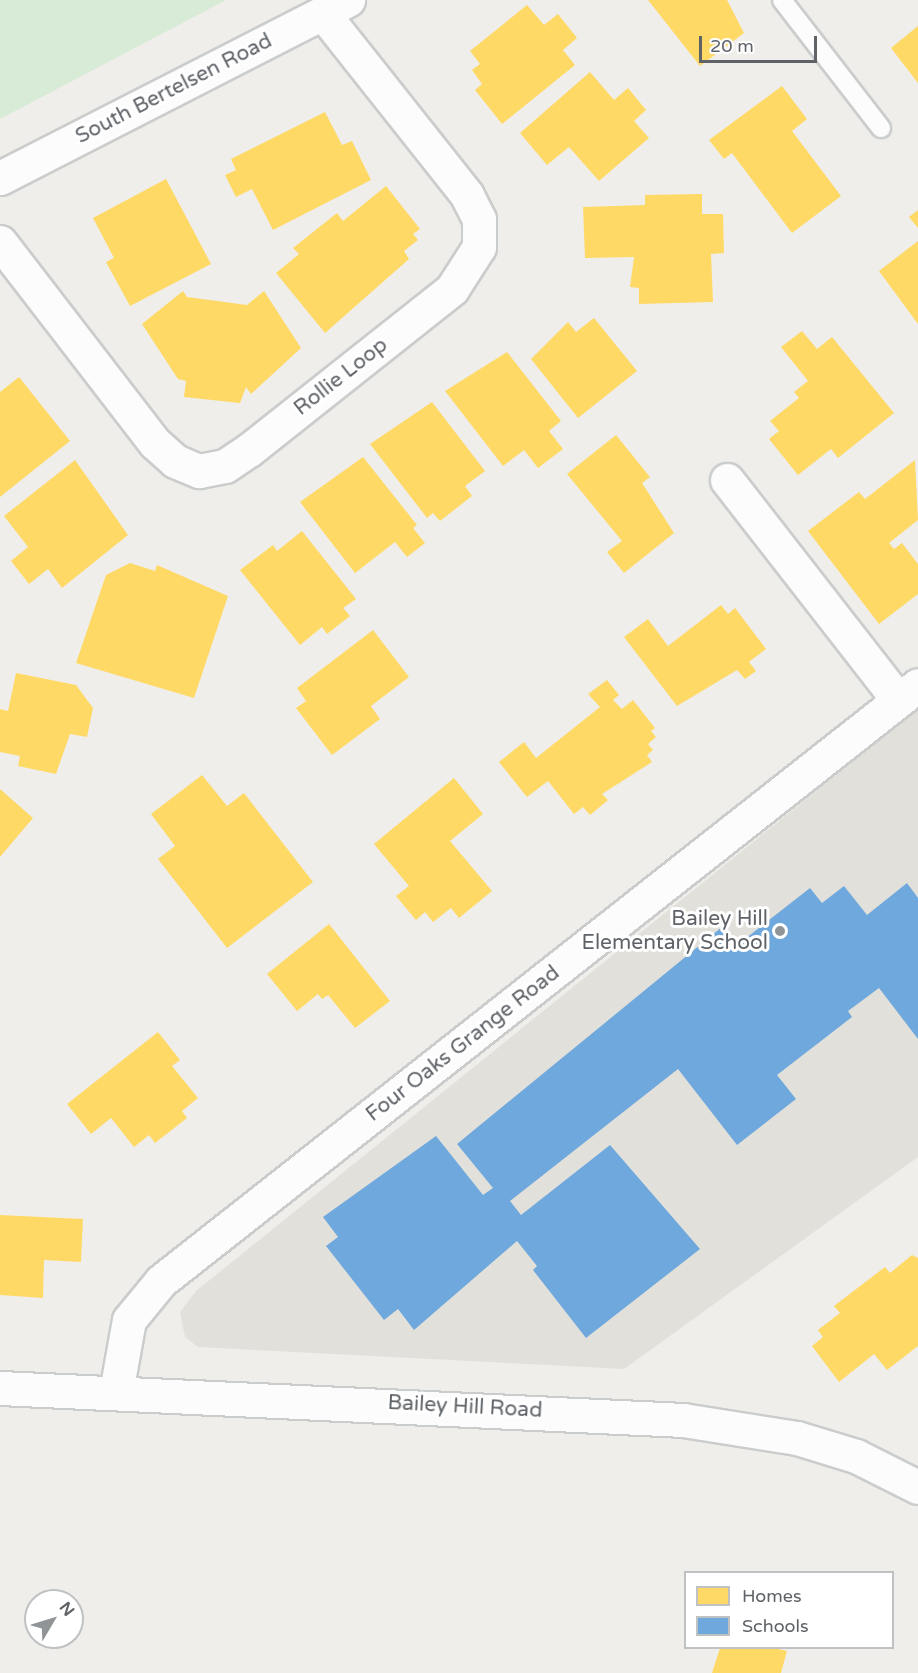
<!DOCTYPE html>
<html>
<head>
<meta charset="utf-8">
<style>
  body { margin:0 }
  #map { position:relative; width:918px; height:1673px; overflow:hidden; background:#efeeea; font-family:"Varela Round",sans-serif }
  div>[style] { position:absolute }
  .education>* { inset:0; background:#e2e0da }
  .green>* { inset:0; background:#d8ebd6 }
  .homes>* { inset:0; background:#ffd966 }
  .schools>* { inset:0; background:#6fa8dc }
  .roads { filter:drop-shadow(2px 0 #cbcccc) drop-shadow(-2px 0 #cbcccc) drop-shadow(0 2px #cbcccc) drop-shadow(0 -2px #cbcccc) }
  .service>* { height:18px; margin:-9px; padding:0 9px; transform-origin:9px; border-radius:9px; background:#fdfcfc }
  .minor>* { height:33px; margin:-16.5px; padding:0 16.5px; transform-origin:16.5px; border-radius:16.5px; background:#fdfcfc }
  .secondary>* { height:33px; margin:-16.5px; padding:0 16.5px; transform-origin:16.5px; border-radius:16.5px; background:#fdfcfc }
  .dots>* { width:16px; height:16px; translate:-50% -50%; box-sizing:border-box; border:3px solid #fff; border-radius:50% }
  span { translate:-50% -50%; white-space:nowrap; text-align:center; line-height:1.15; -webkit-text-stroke:6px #fff; paint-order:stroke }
  .street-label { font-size:21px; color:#5f6368 }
  .poi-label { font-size:21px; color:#5f6368 }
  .right { translate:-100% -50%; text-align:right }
  .legend { position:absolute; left:684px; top:1571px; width:210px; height:78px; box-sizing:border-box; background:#fff; border:2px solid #bfc1c3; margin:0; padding:8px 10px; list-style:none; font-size:18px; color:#5f6368 }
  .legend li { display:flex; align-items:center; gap:12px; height:30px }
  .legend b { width:30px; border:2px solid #bfc1c3 }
  .north { position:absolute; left:24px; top:1589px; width:60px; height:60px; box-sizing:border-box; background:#fff; border:2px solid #bfc1c3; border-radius:50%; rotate:52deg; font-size:16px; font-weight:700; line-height:24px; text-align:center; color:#5f6368 }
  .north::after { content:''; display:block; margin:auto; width:21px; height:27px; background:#919496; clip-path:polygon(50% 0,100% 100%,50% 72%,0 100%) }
  .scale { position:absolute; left:699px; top:36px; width:118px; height:27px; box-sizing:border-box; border:3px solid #5f6368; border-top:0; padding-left:8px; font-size:18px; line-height:21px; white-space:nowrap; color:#5f6368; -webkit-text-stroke:4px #fff; paint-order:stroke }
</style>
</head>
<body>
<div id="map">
  <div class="education">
    <div style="clip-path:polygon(918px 709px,918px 1157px,624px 1369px,198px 1347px,185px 1337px,180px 1312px,196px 1291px)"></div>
  </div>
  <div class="green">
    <div style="clip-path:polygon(0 0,226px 0,0 119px)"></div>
  </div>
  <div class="homes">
    <div style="clip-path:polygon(648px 0,727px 0,744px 33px,700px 66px)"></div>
    <div style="clip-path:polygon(527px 5px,544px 25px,558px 14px,577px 38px,563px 50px,575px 65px,502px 124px,475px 90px,482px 84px,472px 70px,480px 64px,470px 51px)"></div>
    <div style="clip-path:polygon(918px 26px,918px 83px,891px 48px)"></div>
    <div style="clip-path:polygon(590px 72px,614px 100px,628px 88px,646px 110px,634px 121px,649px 138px,599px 181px,569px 147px,547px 165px,520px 133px)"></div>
    <div style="clip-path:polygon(782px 86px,807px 119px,792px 131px,841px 196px,792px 233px,732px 153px,724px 159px,709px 140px)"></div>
    <div style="clip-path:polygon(325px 112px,342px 145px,352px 141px,371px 180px,273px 230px,252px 189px,236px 197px,225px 175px,236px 170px,231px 159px)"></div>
    <div style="clip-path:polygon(166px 179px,211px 264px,130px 306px,106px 262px,114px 258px,93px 218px)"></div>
    <div style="clip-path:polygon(386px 186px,420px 229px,413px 234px,418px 240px,404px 251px,409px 259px,325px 333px,276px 273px,299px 254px,293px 248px,337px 213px,343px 221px)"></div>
    <div style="clip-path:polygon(702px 194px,702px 214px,723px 214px,724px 253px,711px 254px,713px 302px,639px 304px,639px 288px,630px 287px,634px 257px,585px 258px,583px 207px,645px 205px,645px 195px)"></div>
    <div style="clip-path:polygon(918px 210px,918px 228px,909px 217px)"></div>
    <div style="clip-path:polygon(918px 241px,918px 324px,879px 271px)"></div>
    <div style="clip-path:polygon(183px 291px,187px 297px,247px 305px,264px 291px,301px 348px,251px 394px,246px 387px,240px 403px,184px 397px,186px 381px,178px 379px,142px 324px)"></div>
    <div style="clip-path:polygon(594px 318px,637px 371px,578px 418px,531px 359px,568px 322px,576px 332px)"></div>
    <div style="clip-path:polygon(802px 331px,817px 349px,832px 337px,894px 413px,838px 458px,831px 449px,798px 475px,769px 439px,779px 431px,770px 421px,799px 398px,794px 392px,808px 381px,781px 347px)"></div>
    <div style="clip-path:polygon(507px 352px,561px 421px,549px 431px,563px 449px,538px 468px,524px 450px,503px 466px,445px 391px)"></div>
    <div style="clip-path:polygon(19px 377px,70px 441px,0 497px,0 392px)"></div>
    <div style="clip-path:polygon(432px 402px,485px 471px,465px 486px,472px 496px,440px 521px,433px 513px,427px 518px,370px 444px)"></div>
    <div style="clip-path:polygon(616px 435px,650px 477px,642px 483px,674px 533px,624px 573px,607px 552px,622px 541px,567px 474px)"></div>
    <div style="clip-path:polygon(363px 457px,417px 525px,413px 528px,425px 543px,407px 557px,395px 542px,355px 573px,300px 502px)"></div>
    <div style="clip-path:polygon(75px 460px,128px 535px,62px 588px,48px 569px,29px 584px,11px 561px,28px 547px,4px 516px)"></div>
    <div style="clip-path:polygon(915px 460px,918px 520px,889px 543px,894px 549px,902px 543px,918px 564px,918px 594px,879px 624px,808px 531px,859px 492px,865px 499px)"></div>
    <div style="clip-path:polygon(302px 531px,356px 599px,343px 608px,350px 616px,327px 634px,322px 627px,300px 645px,240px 570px,273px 545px,277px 551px)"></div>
    <div style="clip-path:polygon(130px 563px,155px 571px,157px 565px,228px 596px,194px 698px,76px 663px,106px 575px)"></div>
    <div style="clip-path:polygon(721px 605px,728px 614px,735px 608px,766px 649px,749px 662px,756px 671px,745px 679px,737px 670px,677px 706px,624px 637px,648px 619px,668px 646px)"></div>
    <div style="clip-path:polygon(373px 630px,409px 677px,371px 706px,380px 719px,332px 755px,296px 708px,306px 701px,297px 688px)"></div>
    <div style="clip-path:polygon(16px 673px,76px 685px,93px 708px,87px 737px,70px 734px,56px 774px,18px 766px,20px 756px,0 752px,0 709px,8px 711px)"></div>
    <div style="clip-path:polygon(607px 680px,619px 695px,613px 700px,622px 709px,633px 700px,655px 728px,651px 731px,656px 737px,648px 744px,653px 750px,647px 755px,652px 762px,602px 794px,608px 800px,590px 815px,583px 807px,574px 814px,548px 781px,527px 797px,499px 762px,524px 742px,536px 758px,600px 707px,588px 694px)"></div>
    <div style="clip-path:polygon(202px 775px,227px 806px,244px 793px,313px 882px,227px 948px,158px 859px,175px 846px,151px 814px)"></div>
    <div style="clip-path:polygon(454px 778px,483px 814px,450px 841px,492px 891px,459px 918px,451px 908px,433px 922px,425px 912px,416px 920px,396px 896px,409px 886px,374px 844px)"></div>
    <div style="clip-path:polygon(0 789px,33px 818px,0 857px)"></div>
    <div style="clip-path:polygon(329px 924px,390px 1001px,355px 1028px,328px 995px,322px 999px,318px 994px,297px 1011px,267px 974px)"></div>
    <div style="clip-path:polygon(158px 1032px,180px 1060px,172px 1066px,198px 1098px,182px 1111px,187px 1118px,155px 1143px,149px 1135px,134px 1147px,111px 1118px,91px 1134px,67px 1104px)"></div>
    <div style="clip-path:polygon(0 1215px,83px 1219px,81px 1262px,44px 1260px,43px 1298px,0 1295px)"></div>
    <div style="clip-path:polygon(912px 1255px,918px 1258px,918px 1346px,887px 1370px,874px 1354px,839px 1382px,812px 1346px,823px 1337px,818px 1330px,840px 1313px,834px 1306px,885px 1267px,890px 1273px)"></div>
    <div style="clip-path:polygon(720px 1648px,774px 1648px,787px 1651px,781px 1673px,712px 1673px)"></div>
  </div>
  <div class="schools">
    <div style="clip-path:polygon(907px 883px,918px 898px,918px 1039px,879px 988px,848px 1011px,852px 1017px,777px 1075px,796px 1099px,737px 1145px,678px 1069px,510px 1201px,521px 1215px,610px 1145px,700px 1249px,586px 1338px,533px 1270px,537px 1266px,517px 1241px,414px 1330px,398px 1309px,384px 1320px,326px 1246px,338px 1237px,323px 1217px,436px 1136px,483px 1195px,493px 1188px,457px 1144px,722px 927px,736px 946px,810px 888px,822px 903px,844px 886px,867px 915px)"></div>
  </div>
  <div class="roads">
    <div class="service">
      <div style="left:782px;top:0;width:162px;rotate:52.3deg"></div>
    </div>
    <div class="minor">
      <div style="left:0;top:242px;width:254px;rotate:52.4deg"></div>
      <div style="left:155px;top:443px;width:27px;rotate:42deg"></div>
      <div style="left:175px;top:461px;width:26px;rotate:23deg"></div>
      <div style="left:199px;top:471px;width:26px;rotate:-11deg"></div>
      <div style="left:225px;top:466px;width:29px;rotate:-34deg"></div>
      <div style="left:249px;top:450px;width:259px;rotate:-38.4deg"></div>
      <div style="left:452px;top:289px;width:50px;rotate:-57.3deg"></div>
      <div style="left:479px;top:247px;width:28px;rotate:-90deg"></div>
      <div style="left:479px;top:219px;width:27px;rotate:-117deg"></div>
      <div style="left:467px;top:195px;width:232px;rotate:-128.4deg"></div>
      <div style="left:727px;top:480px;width:279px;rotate:52.1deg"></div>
      <div style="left:116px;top:1392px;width:73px;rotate:-79.8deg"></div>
      <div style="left:129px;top:1320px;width:50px;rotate:-50.6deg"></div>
      <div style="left:161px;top:1281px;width:963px;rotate:-38.21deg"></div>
    </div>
    <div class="secondary">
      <div style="left:0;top:178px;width:391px;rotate:-27.1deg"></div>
      <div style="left:0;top:1388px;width:684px;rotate:2.68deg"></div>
      <div style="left:683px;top:1420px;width:115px;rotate:9deg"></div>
      <div style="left:797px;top:1438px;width:62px;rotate:17deg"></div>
      <div style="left:856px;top:1456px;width:69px;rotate:26.6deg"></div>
    </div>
  </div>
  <div class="dots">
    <div style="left:780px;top:931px;background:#919496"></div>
  </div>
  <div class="street-label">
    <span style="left:174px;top:89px;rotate:-27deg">South Bertelsen Road</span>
    <span style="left:341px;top:377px;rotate:-38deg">Rollie Loop</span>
    <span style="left:463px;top:1044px;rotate:-38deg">Four Oaks Grange Road</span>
    <span style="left:465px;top:1407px;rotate:3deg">Bailey Hill Road</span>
  </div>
  <div class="poi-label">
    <span class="right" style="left:768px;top:931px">Bailey Hill<br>Elementary School</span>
  </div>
  <ul class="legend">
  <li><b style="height:16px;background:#ffd966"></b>Homes</li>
  <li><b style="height:16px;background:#6fa8dc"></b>Schools</li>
  </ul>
  <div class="north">N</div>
  <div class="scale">20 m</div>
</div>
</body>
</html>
